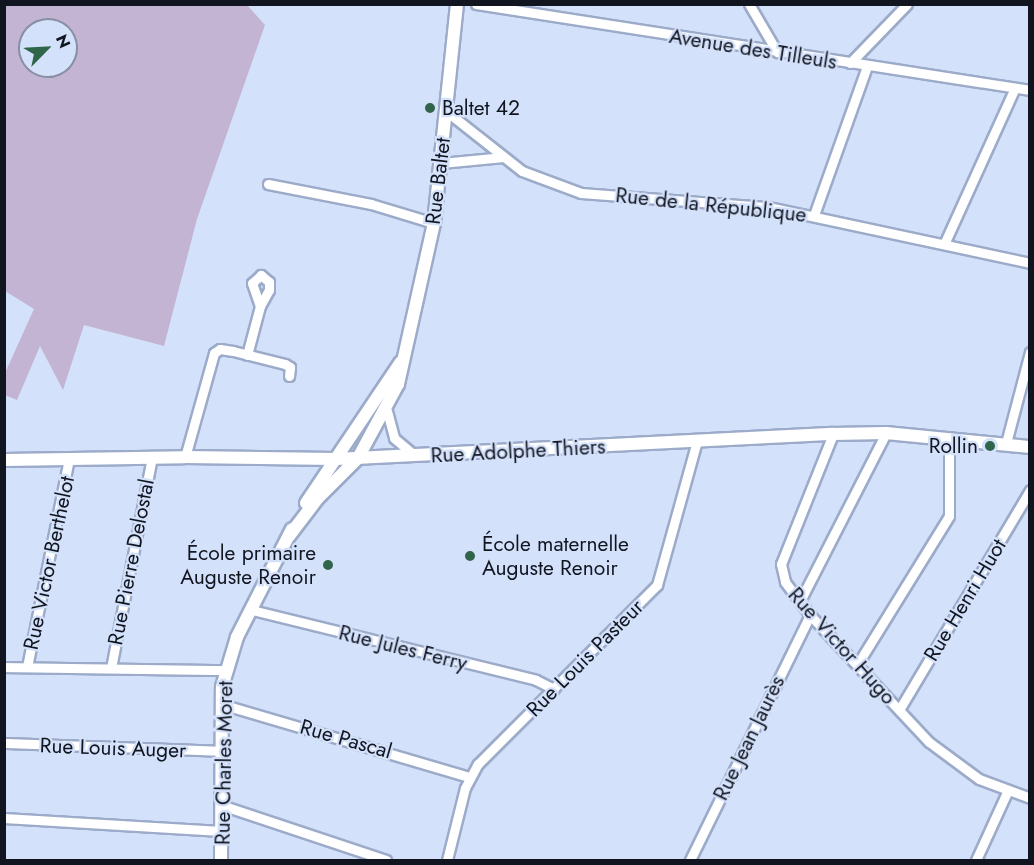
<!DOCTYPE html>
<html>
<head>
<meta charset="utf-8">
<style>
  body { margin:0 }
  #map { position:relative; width:1034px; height:865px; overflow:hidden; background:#d4e1fa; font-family:Jost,sans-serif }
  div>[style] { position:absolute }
  .green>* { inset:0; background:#c2b4d2 }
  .roads { filter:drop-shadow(2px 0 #9cabc9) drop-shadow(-2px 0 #9cabc9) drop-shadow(0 2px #9cabc9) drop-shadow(0 -2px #9cabc9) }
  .minor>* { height:9px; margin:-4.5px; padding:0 4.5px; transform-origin:4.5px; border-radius:4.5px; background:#fff }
  .tertiary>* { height:12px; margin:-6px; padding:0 6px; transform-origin:6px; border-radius:6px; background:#fff }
  .dots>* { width:16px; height:16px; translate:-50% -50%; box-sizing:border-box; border:3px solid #d4e1fa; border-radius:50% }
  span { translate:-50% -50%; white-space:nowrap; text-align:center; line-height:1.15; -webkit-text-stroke:4.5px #d4e1fa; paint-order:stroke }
  .street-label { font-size:21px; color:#101520 }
  .poi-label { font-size:21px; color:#101520 }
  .left { translate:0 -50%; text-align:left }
  .right { translate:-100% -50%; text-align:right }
  .frame { position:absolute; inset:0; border:6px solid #101520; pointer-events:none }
  .north { position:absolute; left:18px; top:18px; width:60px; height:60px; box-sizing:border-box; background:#d4e1fa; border:2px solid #868fa3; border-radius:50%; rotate:66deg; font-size:16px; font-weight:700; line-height:24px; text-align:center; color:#101520 }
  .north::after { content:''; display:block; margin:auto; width:21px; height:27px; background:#30654a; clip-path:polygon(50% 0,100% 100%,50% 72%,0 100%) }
</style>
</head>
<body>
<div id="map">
  <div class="green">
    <div style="clip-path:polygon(evenodd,5px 4px,247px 5px,265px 25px,197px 219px,164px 346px,84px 325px,63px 390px,40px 346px,17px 400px,5px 395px,5px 373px,34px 309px,5px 291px,5px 4px,30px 30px,66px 30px,66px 66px,30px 66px,30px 30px)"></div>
  </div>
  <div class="roads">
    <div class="minor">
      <div style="left:476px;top:4px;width:561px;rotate:8.82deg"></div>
      <div style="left:749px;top:4px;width:56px;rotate:59.7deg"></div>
      <div style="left:850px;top:63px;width:82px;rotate:-46deg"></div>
      <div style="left:446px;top:111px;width:97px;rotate:38.3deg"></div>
      <div style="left:522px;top:171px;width:63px;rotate:20.4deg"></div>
      <div style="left:581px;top:193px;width:189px;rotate:4.3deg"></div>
      <div style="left:769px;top:207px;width:267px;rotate:12.1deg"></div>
      <div style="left:441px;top:163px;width:63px;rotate:-5.4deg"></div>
      <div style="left:268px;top:184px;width:105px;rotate:11deg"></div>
      <div style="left:371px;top:204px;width:66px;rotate:16.8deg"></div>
      <div style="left:814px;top:215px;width:158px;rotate:-70.4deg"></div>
      <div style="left:945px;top:242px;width:169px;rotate:-65.6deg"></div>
      <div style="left:247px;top:355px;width:51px;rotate:-75.1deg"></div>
      <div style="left:260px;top:306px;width:18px;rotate:-61deg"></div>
      <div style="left:269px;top:290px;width:8px;rotate:-90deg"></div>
      <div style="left:269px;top:282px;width:11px;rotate:-139deg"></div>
      <div style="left:261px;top:275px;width:12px;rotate:138deg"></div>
      <div style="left:252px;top:283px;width:24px;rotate:71deg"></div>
      <div style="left:387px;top:411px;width:28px;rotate:75deg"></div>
      <div style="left:394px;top:438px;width:26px;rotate:40deg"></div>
      <div style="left:833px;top:434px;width:140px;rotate:111.8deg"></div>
      <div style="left:781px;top:564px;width:18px;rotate:77deg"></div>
      <div style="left:785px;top:582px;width:41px;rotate:52.9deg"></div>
      <div style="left:810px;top:615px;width:174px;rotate:46.9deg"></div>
      <div style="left:929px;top:742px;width:62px;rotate:36.5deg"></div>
      <div style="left:979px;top:779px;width:54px;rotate:20.4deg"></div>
      <div style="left:1006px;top:443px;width:94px;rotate:-75.2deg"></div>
      <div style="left:185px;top:457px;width:108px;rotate:-74.4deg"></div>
      <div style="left:214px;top:353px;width:7px;rotate:-34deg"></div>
      <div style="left:220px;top:349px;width:13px;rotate:9deg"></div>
      <div style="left:233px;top:351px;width:54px;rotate:14deg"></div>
      <div style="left:285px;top:364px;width:6px;rotate:31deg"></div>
      <div style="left:290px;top:367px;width:9px;rotate:96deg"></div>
      <div style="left:800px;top:601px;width:189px;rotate:-62.9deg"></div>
      <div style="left:252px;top:610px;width:292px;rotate:13.8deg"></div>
      <div style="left:536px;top:680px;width:20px;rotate:27deg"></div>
      <div style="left:857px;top:665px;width:175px;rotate:-58.3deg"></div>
      <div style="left:949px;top:516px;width:78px;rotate:-90deg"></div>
      <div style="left:4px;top:667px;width:222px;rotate:0.8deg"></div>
      <div style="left:27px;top:667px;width:212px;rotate:-78.6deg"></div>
      <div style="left:111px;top:668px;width:215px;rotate:-79deg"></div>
      <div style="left:221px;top:704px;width:259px;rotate:16.4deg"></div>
      <div style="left:899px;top:710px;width:256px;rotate:-59.2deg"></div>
      <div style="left:4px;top:743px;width:217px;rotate:2.1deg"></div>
      <div style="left:221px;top:805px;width:174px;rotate:18.4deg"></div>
      <div style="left:4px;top:818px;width:217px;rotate:3.4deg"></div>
      <div style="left:447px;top:860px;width:74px;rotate:-76deg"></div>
      <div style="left:465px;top:788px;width:27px;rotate:-62deg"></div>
      <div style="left:478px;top:764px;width:253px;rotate:-45deg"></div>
      <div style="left:657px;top:585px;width:149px;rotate:-74.5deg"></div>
      <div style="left:690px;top:860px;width:273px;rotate:-63.9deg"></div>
      <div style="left:976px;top:860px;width:77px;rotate:-65.4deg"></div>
    </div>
    <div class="tertiary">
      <div style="left:4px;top:460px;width:181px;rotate:-0.9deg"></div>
      <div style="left:185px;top:457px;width:151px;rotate:0.8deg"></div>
      <div style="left:336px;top:459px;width:498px;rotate:-2.9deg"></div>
      <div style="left:833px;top:434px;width:53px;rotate:-1.1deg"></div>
      <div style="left:886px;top:433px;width:145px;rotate:5.6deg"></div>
      <div style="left:306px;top:503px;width:169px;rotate:-56.1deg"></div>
      <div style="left:289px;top:536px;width:48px;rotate:-52.7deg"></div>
      <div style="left:318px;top:498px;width:57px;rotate:-45deg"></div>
      <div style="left:358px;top:458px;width:84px;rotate:-61.6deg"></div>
      <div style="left:398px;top:384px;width:165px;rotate:-77.4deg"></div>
      <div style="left:434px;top:223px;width:220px;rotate:-84deg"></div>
      <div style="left:221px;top:860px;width:173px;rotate:-89.7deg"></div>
      <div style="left:222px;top:687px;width:52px;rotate:-73.3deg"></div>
      <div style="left:237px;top:637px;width:121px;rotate:-63deg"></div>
    </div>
  </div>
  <div class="dots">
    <div style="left:430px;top:108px;background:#30654a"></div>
    <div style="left:990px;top:446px;background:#30654a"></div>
    <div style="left:470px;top:556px;background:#30654a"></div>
    <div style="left:328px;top:565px;background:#30654a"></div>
  </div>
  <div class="street-label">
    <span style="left:753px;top:49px;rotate:9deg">Avenue des Tilleuls</span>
    <span style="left:438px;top:181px;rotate:-83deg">Rue Baltet</span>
    <span style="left:711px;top:205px;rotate:6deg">Rue de la République</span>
    <span style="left:518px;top:451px;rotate:-3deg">Rue Adolphe Thiers</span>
    <span style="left:131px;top:562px;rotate:-79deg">Rue Pierre Delostal</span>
    <span style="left:49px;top:563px;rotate:-78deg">Rue Victor Berthelot</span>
    <span style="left:965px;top:600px;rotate:-59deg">Rue Henri Huot</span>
    <span style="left:842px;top:646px;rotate:48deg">Rue Victor Hugo</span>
    <span style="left:403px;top:648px;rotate:14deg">Rue Jules Ferry</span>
    <span style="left:585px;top:658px;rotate:-45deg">Rue Louis Pasteur</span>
    <span style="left:749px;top:738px;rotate:-64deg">Rue Jean Jaurès</span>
    <span style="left:346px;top:739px;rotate:16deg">Rue Pascal</span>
    <span style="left:113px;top:748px;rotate:2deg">Rue Louis Auger</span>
    <span style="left:224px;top:763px;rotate:-89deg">Rue Charles Moret</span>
  </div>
  <div class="poi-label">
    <span class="left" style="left:442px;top:108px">Baltet 42</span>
    <span class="right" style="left:978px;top:446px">Rollin</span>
    <span class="left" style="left:482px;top:556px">École maternelle<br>Auguste Renoir</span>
    <span class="right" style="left:316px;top:565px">École primaire<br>Auguste Renoir</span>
  </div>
  <div class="frame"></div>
  <div class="north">N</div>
</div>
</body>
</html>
